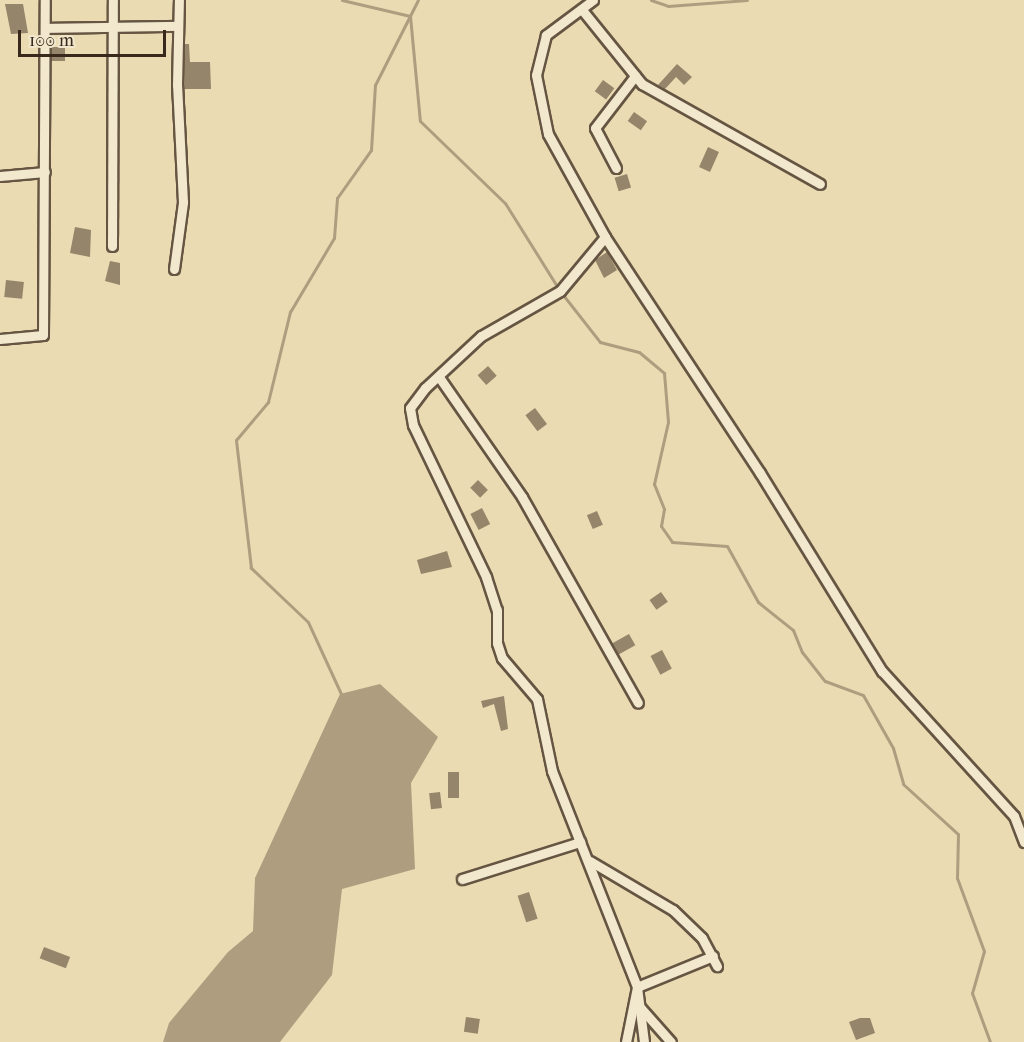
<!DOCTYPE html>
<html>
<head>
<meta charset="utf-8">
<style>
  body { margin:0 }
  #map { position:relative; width:1024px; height:1042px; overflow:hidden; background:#eadbb2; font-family:"IM FELL French Canon",serif }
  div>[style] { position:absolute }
  .water>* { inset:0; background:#ae9e7f }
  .stream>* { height:3px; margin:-1.5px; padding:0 1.5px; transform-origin:1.5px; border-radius:1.5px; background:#ae9e7f }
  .building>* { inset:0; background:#95856a; transform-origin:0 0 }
  .roads { filter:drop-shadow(2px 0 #655542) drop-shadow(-2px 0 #655542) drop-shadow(0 2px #655542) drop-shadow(0 -2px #655542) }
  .street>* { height:9px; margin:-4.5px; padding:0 4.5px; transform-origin:4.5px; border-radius:4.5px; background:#f1e8cd }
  span { translate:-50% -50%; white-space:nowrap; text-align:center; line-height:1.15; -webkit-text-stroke:4.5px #f1e8cd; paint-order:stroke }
  .scale { position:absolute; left:18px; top:30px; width:148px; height:27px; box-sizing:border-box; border:3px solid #39281c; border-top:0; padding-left:8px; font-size:18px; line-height:21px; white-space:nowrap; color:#39281c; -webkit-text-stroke:4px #f1e8cd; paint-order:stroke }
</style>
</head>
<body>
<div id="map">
  <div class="water">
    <div style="clip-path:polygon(380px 684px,438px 737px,411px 783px,415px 869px,342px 889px,332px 975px,280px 1042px,163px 1042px,169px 1023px,228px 952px,253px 931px,255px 878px,340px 694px)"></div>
  </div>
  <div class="stream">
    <div style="left:342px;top:0;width:70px;rotate:13.2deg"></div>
    <div style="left:410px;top:16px;width:105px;rotate:84.6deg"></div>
    <div style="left:420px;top:121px;width:118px;rotate:44deg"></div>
    <div style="left:505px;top:203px;width:104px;rotate:58deg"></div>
    <div style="left:560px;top:291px;width:65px;rotate:51.9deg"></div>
    <div style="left:600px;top:342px;width:40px;rotate:14.4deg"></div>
    <div style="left:639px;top:352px;width:33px;rotate:40deg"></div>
    <div style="left:664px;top:373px;width:49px;rotate:85.3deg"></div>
    <div style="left:668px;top:422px;width:64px;rotate:102.7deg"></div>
    <div style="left:654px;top:484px;width:27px;rotate:68deg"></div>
    <div style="left:664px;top:509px;width:17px;rotate:100deg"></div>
    <div style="left:661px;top:526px;width:19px;rotate:55deg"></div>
    <div style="left:672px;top:542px;width:55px;rotate:4.2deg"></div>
    <div style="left:727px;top:546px;width:64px;rotate:61deg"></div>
    <div style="left:758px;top:602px;width:45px;rotate:38.7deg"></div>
    <div style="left:793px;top:630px;width:24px;rotate:68deg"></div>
    <div style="left:802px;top:652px;width:37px;rotate:52deg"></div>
    <div style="left:825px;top:681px;width:40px;rotate:20.2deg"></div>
    <div style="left:863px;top:695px;width:61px;rotate:60.5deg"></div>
    <div style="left:893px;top:748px;width:37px;rotate:74deg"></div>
    <div style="left:903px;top:784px;width:74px;rotate:42.3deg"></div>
    <div style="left:958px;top:834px;width:44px;rotate:91.3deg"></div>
    <div style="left:957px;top:878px;width:78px;rotate:69.7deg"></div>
    <div style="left:984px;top:951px;width:44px;rotate:105.9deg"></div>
    <div style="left:972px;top:993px;width:52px;rotate:69.8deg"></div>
    <div style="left:651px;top:0;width:18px;rotate:19deg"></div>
    <div style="left:668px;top:6px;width:79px;rotate:-4.3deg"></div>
    <div style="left:342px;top:696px;width:81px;rotate:-114.7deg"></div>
    <div style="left:308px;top:622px;width:79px;rotate:-136.5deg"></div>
    <div style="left:251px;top:568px;width:129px;rotate:-96.7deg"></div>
    <div style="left:236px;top:440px;width:50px;rotate:-49.9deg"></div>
    <div style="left:268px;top:402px;width:93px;rotate:-76.3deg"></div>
    <div style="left:290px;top:312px;width:86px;rotate:-59.3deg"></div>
    <div style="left:334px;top:238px;width:40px;rotate:-85.7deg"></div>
    <div style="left:337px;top:198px;width:59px;rotate:-54.7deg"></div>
    <div style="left:371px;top:150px;width:65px;rotate:-86.5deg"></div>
    <div style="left:375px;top:85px;width:95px;rotate:-63.2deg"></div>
  </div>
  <div class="building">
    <div style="clip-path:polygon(5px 4px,23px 4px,28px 33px,11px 34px)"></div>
    <div style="clip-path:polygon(185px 44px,189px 44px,190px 62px,210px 62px,211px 89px,184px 89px)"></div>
    <div style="left:51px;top:47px;width:14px;height:14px"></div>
    <div style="clip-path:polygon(677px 64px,692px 77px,684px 85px,676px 77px,665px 89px,658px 85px)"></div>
    <div style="left:603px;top:80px;width:14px;height:14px;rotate:36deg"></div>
    <div style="left:634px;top:112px;width:16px;height:11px;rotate:35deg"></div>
    <div style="left:708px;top:147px;width:12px;height:22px;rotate:24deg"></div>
    <div style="left:627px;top:174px;width:14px;height:13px;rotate:73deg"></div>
    <div style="clip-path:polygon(75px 227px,91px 230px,90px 257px,70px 253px)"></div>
    <div style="clip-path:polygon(607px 252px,617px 270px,604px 278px,595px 260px)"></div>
    <div style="clip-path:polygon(110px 261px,120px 263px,120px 285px,105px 281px)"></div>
    <div style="left:6px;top:280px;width:18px;height:17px;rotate:6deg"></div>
    <div style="left:488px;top:366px;width:13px;height:14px;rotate:48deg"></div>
    <div style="left:535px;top:408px;width:20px;height:12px;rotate:53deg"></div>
    <div style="left:478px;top:480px;width:14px;height:11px;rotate:45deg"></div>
    <div style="left:482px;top:508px;width:18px;height:13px;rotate:63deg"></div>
    <div style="left:597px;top:511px;width:15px;height:11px;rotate:67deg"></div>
    <div style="clip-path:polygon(447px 551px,452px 567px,421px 574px,417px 560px)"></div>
    <div style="left:661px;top:592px;width:12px;height:14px;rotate:55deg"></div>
    <div style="left:629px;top:634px;width:13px;height:19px;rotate:61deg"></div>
    <div style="left:662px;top:650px;width:21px;height:13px;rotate:62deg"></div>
    <div style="clip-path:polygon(504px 696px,508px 729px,501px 731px,494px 704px,483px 708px,481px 701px)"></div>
    <div style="left:448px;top:772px;width:11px;height:26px"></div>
    <div style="left:440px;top:792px;width:16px;height:11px;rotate:83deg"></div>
    <div style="left:529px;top:892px;width:28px;height:12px;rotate:72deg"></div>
    <div style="left:44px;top:947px;width:28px;height:12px;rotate:21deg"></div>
    <div style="left:466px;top:1017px;width:14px;height:15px;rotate:8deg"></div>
    <div style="clip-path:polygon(860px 1018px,870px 1018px,875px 1033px,856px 1040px,849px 1022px)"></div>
  </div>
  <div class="roads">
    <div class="street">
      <div style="left:593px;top:0;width:59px;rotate:143.3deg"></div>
      <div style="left:546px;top:35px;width:41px;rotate:104deg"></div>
      <div style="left:536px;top:75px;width:60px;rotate:78.5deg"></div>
      <div style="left:548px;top:134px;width:118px;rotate:61deg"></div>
      <div style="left:605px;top:237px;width:70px;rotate:129.8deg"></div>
      <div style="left:560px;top:291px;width:91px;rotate:150.3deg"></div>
      <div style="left:481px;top:336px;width:76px;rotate:137.1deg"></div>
      <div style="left:425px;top:388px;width:25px;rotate:127deg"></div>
      <div style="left:410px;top:408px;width:17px;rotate:80deg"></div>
      <div style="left:413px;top:425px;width:169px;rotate:64.3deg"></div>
      <div style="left:486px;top:577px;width:35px;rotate:72deg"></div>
      <div style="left:497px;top:610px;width:33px;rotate:90deg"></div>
      <div style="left:497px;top:643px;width:16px;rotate:72deg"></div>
      <div style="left:502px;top:658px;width:54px;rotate:49.5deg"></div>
      <div style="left:537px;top:699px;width:74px;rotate:78.2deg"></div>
      <div style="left:552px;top:771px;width:232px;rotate:68.5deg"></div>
      <div style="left:637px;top:987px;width:55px;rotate:82.7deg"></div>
      <div style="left:583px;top:11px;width:94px;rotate:51.1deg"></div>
      <div style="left:642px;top:84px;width:204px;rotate:29.3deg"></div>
      <div style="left:45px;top:28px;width:133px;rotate:-0.9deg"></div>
      <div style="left:616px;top:168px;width:45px;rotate:-117.7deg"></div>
      <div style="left:595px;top:128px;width:66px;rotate:-52.4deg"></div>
      <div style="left:0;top:176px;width:45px;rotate:-5.1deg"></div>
      <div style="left:605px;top:237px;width:282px;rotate:56.7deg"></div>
      <div style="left:760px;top:473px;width:233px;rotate:58.4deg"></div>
      <div style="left:882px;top:671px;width:196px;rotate:47.7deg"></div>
      <div style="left:1014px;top:816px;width:28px;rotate:69deg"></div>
      <div style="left:112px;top:246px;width:246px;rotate:-89.8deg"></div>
      <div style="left:174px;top:269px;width:68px;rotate:-82.3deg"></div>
      <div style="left:183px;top:202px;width:117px;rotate:-92.9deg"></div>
      <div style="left:177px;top:85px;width:85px;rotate:-88.7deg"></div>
      <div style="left:0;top:339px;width:43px;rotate:-5.3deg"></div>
      <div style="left:43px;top:335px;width:335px;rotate:-89.7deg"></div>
      <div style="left:439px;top:377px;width:146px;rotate:55.3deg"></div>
      <div style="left:522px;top:497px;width:236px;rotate:60.6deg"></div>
      <div style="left:590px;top:861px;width:96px;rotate:30.6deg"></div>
      <div style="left:673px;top:910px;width:40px;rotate:44deg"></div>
      <div style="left:702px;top:938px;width:32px;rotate:62deg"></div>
      <div style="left:462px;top:879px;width:124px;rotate:-17.4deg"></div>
      <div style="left:639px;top:1006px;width:48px;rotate:48.4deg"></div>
      <div style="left:626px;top:1042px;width:56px;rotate:-78.7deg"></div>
      <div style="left:637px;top:987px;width:82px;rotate:-22.2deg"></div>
    </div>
  </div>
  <div class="scale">100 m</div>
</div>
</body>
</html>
